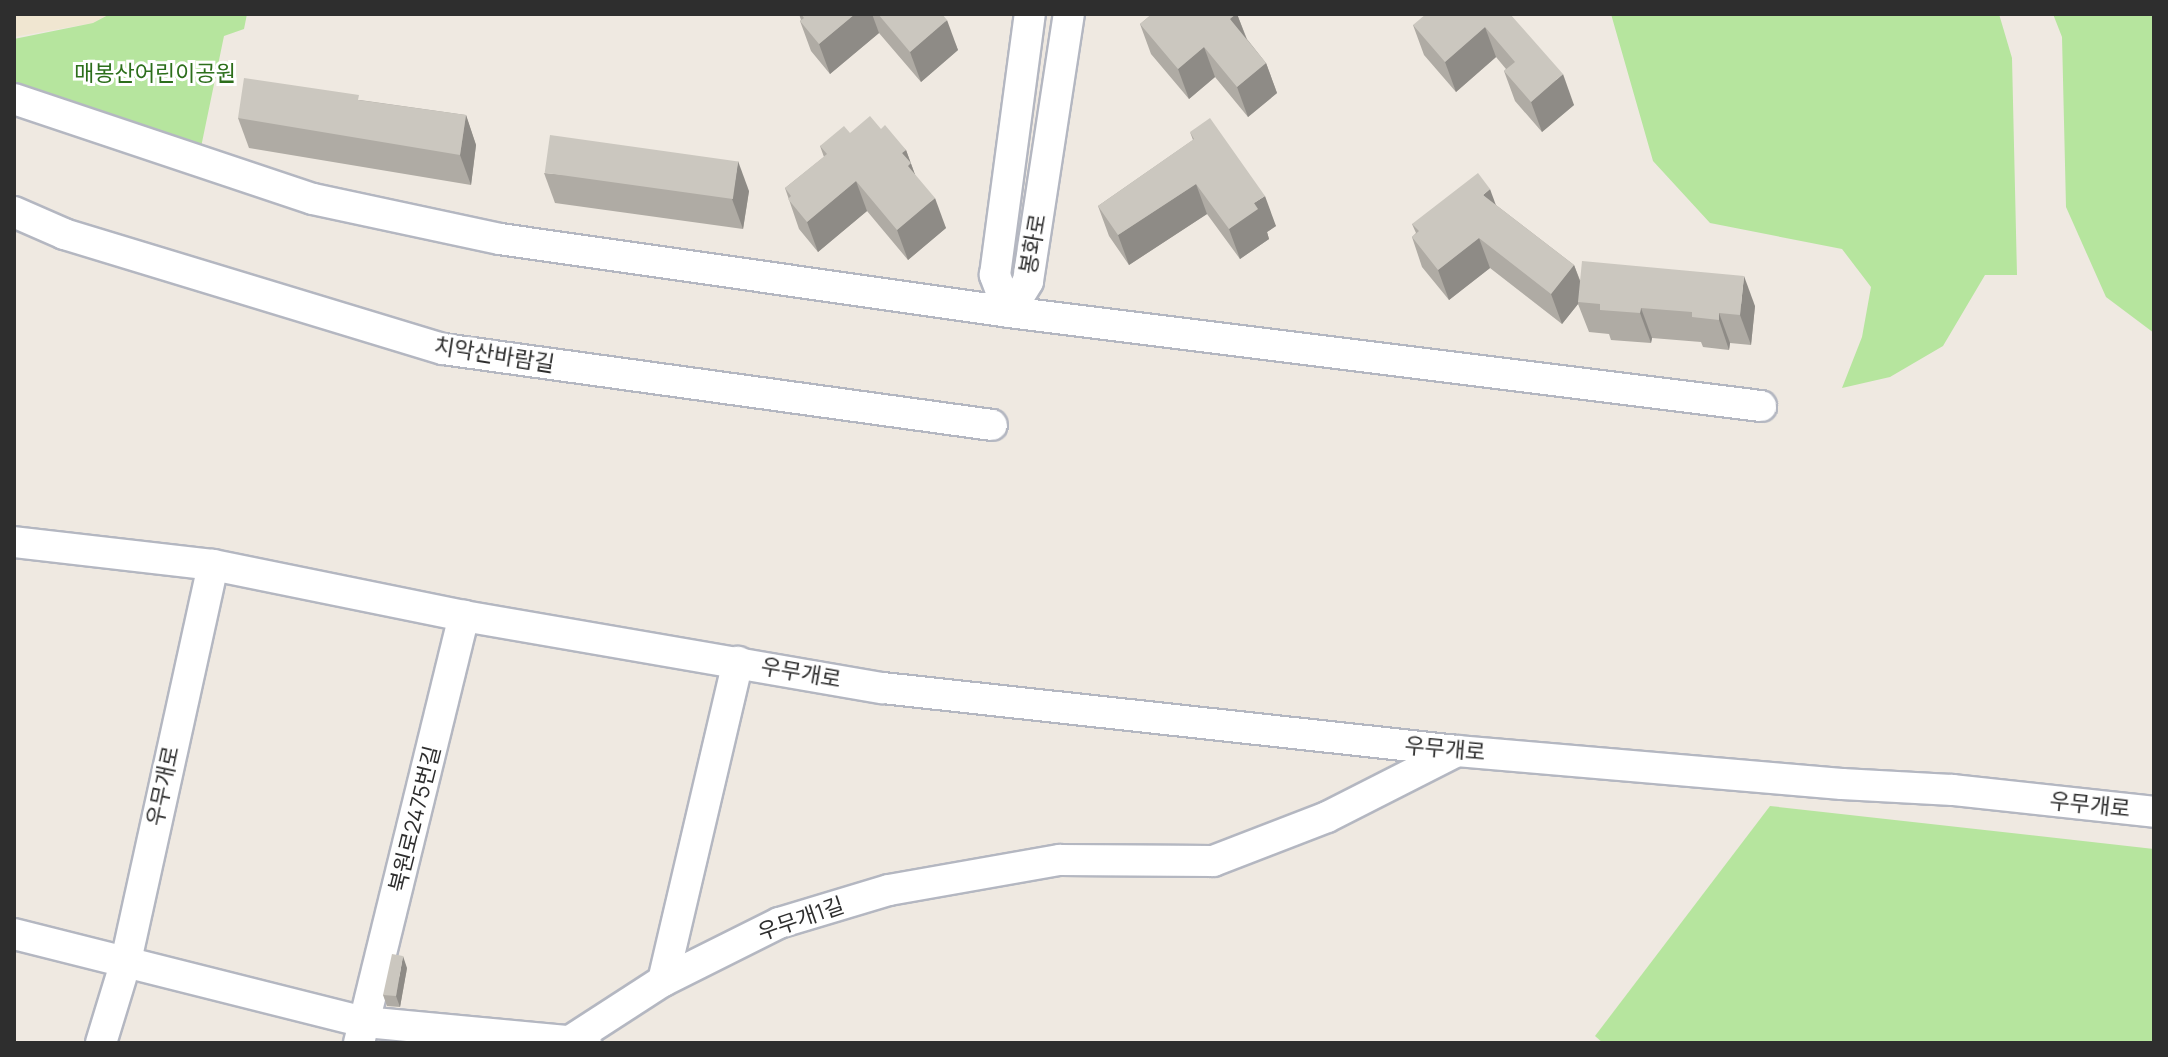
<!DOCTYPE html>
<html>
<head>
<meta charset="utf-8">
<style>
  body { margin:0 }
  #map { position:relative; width:2168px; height:1057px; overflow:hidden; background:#efe9e1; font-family:Manrope,"Noto Sans KR",sans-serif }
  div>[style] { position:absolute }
  .education>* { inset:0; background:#f0e6d1 }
  .green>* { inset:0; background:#b6e59e }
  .roads { filter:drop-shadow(2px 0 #b4b7c1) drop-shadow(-2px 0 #b4b7c1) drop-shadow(0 2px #b4b7c1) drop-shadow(0 -2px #b4b7c1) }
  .minor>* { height:30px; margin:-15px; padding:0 15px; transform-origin:15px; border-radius:15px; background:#fff }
  .wall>* { inset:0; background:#afaba4 }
  .shaded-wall>* { inset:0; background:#8e8b86 }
  .building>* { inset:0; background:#cbc7bf; transform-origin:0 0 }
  span { translate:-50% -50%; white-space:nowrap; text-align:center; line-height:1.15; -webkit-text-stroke:6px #fff; paint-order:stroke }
  .park-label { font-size:22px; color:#2c6e1b }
  .street-label { font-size:22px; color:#2e2e2e }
  .frame { position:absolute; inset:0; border:16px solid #2e2e2e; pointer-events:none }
</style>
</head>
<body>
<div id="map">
  <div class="education">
    <div style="clip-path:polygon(14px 14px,110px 14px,93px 23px,14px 37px)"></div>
  </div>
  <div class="green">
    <div style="clip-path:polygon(110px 14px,247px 14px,244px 29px,224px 36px,200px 152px,14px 85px,14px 39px,93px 23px)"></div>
    <div style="clip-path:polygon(1611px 14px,1999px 14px,2012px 58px,2017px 275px,1985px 275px,1943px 346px,1890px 377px,1842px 388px,1862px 337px,1871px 287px,1842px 249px,1710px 223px,1653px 161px)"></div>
    <div style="clip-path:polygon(2053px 14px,2154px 14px,2154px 333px,2106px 297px,2066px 207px,2062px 37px)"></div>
    <div style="clip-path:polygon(1770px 806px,2154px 849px,2154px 1043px,1603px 1043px,1595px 1036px)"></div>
  </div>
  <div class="roads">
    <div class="minor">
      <div style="left:14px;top:99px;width:315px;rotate:18.5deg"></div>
      <div style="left:313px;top:199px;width:191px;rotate:12.1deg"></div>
      <div style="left:500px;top:239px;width:514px;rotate:8.16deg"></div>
      <div style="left:1009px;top:312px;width:758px;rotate:7.13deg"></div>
      <div style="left:14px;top:212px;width:55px;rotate:23.7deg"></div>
      <div style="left:64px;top:234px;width:396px;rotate:16.9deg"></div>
      <div style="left:443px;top:349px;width:554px;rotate:7.88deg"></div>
      <div style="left:1009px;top:312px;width:36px;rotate:-58deg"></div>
      <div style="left:1028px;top:281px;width:270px;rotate:-81.3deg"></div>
      <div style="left:1009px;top:312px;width:40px;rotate:-111deg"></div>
      <div style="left:995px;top:275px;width:263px;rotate:-82.4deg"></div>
      <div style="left:14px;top:542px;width:200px;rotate:6.6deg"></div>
      <div style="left:213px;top:565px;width:256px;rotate:11.5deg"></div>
      <div style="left:464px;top:616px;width:425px;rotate:9.8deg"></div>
      <div style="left:883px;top:688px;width:577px;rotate:6.26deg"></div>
      <div style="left:1457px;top:751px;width:386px;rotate:4.9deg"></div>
      <div style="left:1842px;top:784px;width:111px;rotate:3.1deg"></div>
      <div style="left:1953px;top:790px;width:202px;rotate:6.2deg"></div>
      <div style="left:14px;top:934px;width:362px;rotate:14.1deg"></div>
      <div style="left:365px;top:1022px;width:222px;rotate:5.4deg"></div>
      <div style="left:663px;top:981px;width:328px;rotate:-76.8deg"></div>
      <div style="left:101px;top:1043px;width:86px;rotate:-73deg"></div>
      <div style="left:126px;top:961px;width:405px;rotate:-77.6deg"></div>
      <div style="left:359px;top:1043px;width:440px;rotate:-76.2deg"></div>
      <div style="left:567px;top:1043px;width:114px;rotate:-32.9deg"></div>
      <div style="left:663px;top:981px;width:130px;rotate:-26.6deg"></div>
      <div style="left:779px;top:923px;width:115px;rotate:-16.7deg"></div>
      <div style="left:889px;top:890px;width:174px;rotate:-10deg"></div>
      <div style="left:1060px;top:860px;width:153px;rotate:0.4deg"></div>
      <div style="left:1213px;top:861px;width:122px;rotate:-21.1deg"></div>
      <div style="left:1327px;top:817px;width:146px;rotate:-26.9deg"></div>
    </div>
  </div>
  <div class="wall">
    <div style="clip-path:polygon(799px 14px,942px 14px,958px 50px,921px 82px,879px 33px,830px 74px,811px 51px,800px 21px,801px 20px)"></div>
    <div style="clip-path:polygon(1152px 14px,1237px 14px,1247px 39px,1266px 63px,1277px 93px,1248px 117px,1215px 77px,1189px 99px,1151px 54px,1140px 24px)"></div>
    <div style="clip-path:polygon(1510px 14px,1574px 105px,1542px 132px,1515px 101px,1504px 71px,1506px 69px,1496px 57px,1456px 92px,1424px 55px,1413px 25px)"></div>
    <div style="clip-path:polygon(360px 100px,466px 115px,476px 145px,471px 185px,249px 148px,238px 118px)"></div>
    <div style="clip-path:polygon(881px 129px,906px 150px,915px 175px,946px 228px,908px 260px,867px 211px,818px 252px,799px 229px,785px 188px,824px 157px,820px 146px,850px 133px)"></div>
    <div style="clip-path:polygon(1190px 132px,1276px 226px,1267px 232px,1269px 239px,1240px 259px,1207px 214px,1129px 265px,1109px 236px,1098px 206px,1193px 140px)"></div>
    <div style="clip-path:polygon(544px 173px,749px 191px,743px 229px,555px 203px)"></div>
    <div style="clip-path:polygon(1496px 205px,1574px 265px,1580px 280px,1755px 306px,1751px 345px,1730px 343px,1729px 350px,1703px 347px,1701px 342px,1652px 338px,1651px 343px,1611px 340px,1609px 334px,1589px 332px,1578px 304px,1562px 324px,1490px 268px,1449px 300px,1422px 267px,1412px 237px,1416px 233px,1412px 224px)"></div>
    <div style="clip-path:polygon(407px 968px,400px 1007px,387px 1006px,383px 995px)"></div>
  </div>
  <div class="shaded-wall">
    <div style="clip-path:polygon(855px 14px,872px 14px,879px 33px,830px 74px,819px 44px)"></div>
    <div style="clip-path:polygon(1228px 14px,1237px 14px,1248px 43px,1241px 49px)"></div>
    <div style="clip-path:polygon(947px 20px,958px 50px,921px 82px,910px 52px)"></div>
    <div style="clip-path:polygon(1485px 27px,1496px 57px,1456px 92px,1445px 62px)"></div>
    <div style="clip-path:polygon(1204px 47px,1215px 77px,1189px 99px,1178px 69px)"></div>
    <div style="clip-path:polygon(1266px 63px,1277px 93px,1248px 117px,1237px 87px)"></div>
    <div style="clip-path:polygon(1563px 74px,1574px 105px,1542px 132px,1531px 102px)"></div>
    <div style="clip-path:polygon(466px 115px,476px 145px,471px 185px,460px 155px)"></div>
    <div style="clip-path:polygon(906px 150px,917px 180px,919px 196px,902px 153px)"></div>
    <div style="clip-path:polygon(738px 161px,749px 191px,743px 229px,732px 199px)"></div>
    <div style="clip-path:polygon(856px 181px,867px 211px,818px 252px,807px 222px)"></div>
    <div style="clip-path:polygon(1196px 184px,1207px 214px,1129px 265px,1118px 235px)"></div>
    <div style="clip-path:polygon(1490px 189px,1501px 219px,1483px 195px)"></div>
    <div style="clip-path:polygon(1265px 196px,1276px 226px,1267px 232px,1269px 239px,1240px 259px,1229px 229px,1254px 203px)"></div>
    <div style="clip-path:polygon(935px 198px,946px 228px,908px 260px,897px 230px)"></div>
    <div style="clip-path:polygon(1479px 238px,1490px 268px,1449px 300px,1438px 270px)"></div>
    <div style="clip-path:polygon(1574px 265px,1585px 295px,1578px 302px,1578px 304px,1562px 324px,1551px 294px)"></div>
    <div style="clip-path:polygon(1744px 276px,1755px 306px,1751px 345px,1740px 315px)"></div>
    <div style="clip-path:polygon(1641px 308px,1652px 338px,1651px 343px,1640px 313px)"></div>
    <div style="clip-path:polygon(1719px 313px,1730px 343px,1729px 350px,1719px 320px)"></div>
    <div style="clip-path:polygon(403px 956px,407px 968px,400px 1007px,396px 996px)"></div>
  </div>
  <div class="building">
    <div style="clip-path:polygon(801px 14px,855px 14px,819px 44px,800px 21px,804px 18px)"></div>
    <div style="clip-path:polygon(878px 14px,942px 14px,947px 20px,910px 52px)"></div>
    <div style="clip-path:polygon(1152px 14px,1236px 14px,1230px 19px,1266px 63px,1237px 87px,1204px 47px,1178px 69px,1140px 24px)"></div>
    <div style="clip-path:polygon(1426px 14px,1510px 14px,1563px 74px,1531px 102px,1504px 71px,1515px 62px,1485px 27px,1445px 62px,1413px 25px)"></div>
    <div style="clip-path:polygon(244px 78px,359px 95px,358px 100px,466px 115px,460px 155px,238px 118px)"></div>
    <div style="clip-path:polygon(870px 116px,881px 129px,885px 125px,906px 150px,902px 153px,911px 163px,908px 166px,935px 198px,897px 230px,856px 181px,807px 222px,788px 199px,791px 196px,785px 188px,827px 154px,820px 146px,844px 126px,850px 133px)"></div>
    <div style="clip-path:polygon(1210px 118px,1265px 196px,1254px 203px,1258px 209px,1229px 229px,1196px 184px,1118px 235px,1098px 206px,1194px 139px,1190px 132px)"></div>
    <div style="left:550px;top:135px;width:190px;height:38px;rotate:8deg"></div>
    <div style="clip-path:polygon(1478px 173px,1490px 189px,1483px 195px,1574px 265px,1551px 294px,1479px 238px,1438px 270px,1412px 237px,1419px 231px,1412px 224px)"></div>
    <div style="clip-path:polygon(1582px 261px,1744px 276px,1740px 315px,1719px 313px,1719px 320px,1692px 317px,1692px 312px,1641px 308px,1640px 313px,1600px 310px,1600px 304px,1578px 302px)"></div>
    <div style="clip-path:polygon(392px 954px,403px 956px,396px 996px,383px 995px)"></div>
  </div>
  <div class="park-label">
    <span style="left:155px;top:74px">매봉산어린이공원</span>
  </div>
  <div class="street-label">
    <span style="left:1033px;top:244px;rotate:-80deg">봉화로</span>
    <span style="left:494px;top:355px;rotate:9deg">치악산바람길</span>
    <span style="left:801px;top:673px;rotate:10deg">우무개로</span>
    <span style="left:1445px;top:749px;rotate:5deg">우무개로</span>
    <span style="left:163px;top:786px;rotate:-78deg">우무개로</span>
    <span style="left:2090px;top:805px;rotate:6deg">우무개로</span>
    <span style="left:415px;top:819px;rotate:-76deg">북원로2475번길</span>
    <span style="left:801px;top:919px;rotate:-19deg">우무개1길</span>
  </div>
  <div class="frame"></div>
</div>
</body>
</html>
